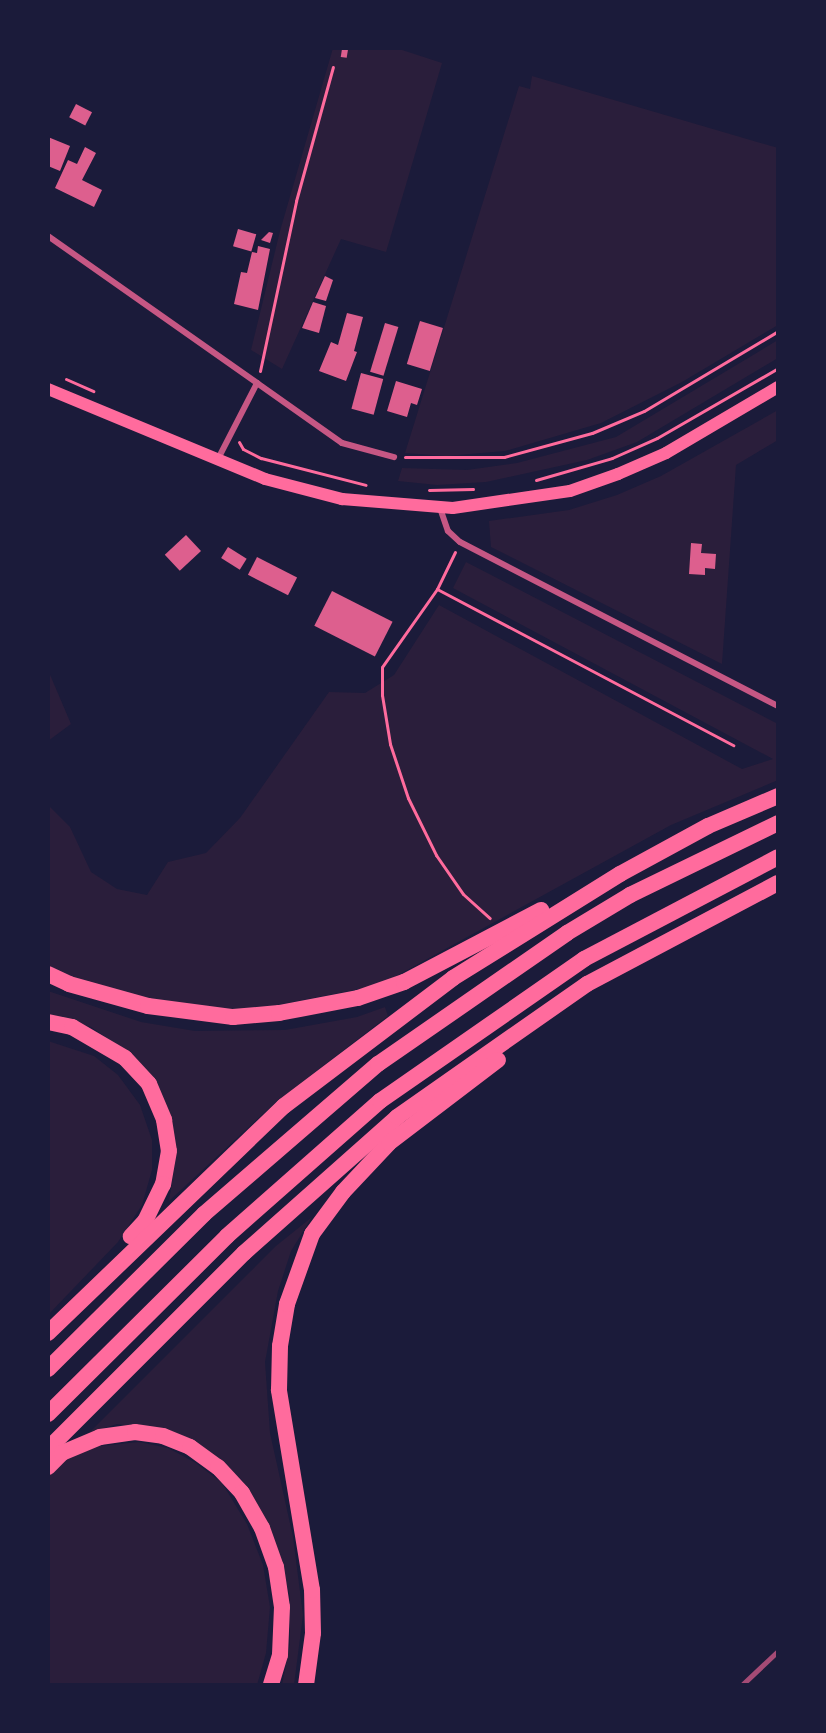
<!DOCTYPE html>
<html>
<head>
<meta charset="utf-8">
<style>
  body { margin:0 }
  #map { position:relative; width:826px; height:1733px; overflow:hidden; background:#1b1b3a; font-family:"DM Sans",sans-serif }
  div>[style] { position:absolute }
  .green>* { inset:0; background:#2a1e3b }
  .building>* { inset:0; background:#dd5f8e; transform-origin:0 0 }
  .path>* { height:3px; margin:-1.5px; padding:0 1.5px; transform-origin:1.5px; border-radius:1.5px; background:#ff6b9d }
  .minor>* { height:6px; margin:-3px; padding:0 3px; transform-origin:3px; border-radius:3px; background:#c65784 }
  .secondary>* { height:12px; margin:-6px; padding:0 6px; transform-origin:6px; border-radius:6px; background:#ff6b9d }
  .motorway>* { height:16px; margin:-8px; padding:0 8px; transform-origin:8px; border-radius:8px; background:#ff6b9d }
  .rail>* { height:4.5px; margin:-2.25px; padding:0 2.25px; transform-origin:2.25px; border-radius:2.25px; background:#a44b75 }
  span { translate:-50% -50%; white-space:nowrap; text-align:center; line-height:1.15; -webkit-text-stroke:6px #1b1b3a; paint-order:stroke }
  .frame { position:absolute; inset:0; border:50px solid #1b1b3a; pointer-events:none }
</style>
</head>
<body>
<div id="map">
  <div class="green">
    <div style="clip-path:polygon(333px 48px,396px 48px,442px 63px,386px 252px,341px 239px,282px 369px,251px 350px,280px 231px)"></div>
    <div style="clip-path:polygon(532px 76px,778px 148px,778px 325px,682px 382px,601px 423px,505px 451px,446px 456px,405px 453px,519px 86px,530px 89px)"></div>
    <div style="clip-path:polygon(778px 340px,778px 358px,637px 442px,587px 460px,486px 482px,437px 485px,398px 481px,402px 468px,467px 470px,517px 463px,616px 437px)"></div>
    <div style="clip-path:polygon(778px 410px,778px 440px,736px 465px,722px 664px,491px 547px,489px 521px,569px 510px,617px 495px,661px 476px)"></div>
    <div style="clip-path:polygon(466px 562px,778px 724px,778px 780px,671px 825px,380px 985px,252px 1010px,189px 1008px,111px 992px,48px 968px,48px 805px,70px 827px,91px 872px,117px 889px,147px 895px,168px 862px,206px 853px,240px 818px,329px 692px,365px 693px,394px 675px,439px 605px,742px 769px,773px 759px,453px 588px)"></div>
    <div style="clip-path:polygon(48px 670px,71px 724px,48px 741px)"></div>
    <div style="clip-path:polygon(48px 991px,141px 1022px,195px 1031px,285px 1030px,357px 1017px,385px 1007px,388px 1016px,276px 1102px,169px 1201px,176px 1157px,170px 1113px,127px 1052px,91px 1027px,48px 1015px)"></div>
    <div style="clip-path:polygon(48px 1041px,94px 1056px,118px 1075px,140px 1105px,152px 1140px,152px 1170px,142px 1205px,118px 1242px,48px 1315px)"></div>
    <div style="clip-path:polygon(312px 1217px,291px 1251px,278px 1291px,265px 1362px,270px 1433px,293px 1537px,303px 1615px,294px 1685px,282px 1685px,290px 1644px,290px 1596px,269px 1525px,242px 1480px,197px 1442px,174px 1432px,117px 1424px,89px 1433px,276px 1246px)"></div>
    <div style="clip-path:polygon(139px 1442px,168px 1448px,196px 1463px,222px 1483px,247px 1524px,263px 1565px,270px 1607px,266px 1653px,257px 1685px,48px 1685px,48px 1476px,69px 1457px,100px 1446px)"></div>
  </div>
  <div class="building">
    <div style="left:342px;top:49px;width:6px;height:8px;rotate:9deg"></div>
    <div style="left:76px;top:104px;width:18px;height:15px;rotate:27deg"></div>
    <div style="clip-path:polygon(48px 137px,70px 146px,60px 171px,48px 166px)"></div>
    <div style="clip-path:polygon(85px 147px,96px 153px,82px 180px,102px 190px,94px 207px,55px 188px,68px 160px,77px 164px)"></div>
    <div style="left:238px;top:229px;width:19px;height:18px;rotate:16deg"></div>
    <div style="clip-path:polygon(269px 232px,273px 233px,270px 243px,261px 240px)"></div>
    <div style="clip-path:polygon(258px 246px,270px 249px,258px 310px,234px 304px,241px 272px,247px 273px,252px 252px,257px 253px)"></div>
    <div style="clip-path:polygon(325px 276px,333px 280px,326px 301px,315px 298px)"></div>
    <div style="clip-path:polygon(313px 302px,326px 306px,319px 333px,302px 328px)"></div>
    <div style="clip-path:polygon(347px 313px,363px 317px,354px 351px,357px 352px,346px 381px,319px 371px,331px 342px,338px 345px)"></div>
    <div style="left:420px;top:321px;width:24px;height:45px;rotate:17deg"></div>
    <div style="left:385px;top:323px;width:14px;height:51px;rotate:17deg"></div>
    <div style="left:361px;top:373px;width:23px;height:37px;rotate:15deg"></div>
    <div style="clip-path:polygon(396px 381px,422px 389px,417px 405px,411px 403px,407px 417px,387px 411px)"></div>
    <div style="left:186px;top:535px;width:22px;height:29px;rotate:47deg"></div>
    <div style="clip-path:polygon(691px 543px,702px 544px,701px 553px,716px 554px,715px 569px,705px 568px,705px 575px,689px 574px)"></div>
    <div style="left:228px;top:547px;width:22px;height:13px;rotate:32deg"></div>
    <div style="left:257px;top:557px;width:45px;height:20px;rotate:27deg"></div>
    <div style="left:332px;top:591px;width:68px;height:39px;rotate:27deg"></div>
  </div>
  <div class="path">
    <div style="left:260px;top:371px;width:174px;rotate:-78deg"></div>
    <div style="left:296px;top:201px;width:139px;rotate:-74.6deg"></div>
    <div style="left:66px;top:379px;width:30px;rotate:24deg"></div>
    <div style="left:239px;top:442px;width:8px;rotate:60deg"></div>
    <div style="left:243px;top:449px;width:20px;rotate:27deg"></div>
    <div style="left:261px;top:458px;width:108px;rotate:14.4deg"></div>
    <div style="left:405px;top:457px;width:99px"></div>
    <div style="left:504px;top:457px;width:91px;rotate:-15.3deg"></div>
    <div style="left:592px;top:433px;width:56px;rotate:-22.9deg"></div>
    <div style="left:644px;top:411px;width:156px;rotate:-30.8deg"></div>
    <div style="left:536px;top:480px;width:79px;rotate:-16.1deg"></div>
    <div style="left:612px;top:458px;width:49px;rotate:-24deg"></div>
    <div style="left:657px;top:438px;width:140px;rotate:-30deg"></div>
    <div style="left:429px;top:490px;width:44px;rotate:-1.3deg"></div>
    <div style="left:455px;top:552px;width:41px;rotate:115.9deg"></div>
    <div style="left:437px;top:589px;width:335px;rotate:27.8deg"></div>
    <div style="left:437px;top:589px;width:95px;rotate:125.2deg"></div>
    <div style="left:382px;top:667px;width:28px;rotate:90deg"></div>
    <div style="left:382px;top:695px;width:50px;rotate:80.7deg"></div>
    <div style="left:390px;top:744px;width:57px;rotate:71.6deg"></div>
    <div style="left:408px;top:798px;width:64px;rotate:63.8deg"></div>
    <div style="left:436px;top:855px;width:47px;rotate:55.3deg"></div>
    <div style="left:463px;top:894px;width:36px;rotate:42deg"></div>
  </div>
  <div class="minor">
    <div style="left:48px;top:236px;width:256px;rotate:35.1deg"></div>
    <div style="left:257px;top:383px;width:85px;rotate:117.2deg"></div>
    <div style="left:257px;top:383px;width:104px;rotate:35.2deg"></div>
    <div style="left:342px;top:443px;width:54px;rotate:15.1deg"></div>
    <div style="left:440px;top:508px;width:24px;rotate:71deg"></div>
    <div style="left:448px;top:531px;width:16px;rotate:43deg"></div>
    <div style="left:460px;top:542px;width:358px;rotate:27.3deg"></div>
  </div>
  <div class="secondary">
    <div style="left:48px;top:389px;width:235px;rotate:22.5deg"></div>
    <div style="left:265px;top:479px;width:80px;rotate:14.6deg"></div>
    <div style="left:342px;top:499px;width:111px;rotate:4.6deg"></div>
    <div style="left:453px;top:508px;width:118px;rotate:-8.3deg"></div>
    <div style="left:570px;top:491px;width:51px;rotate:-19.5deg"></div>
    <div style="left:618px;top:474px;width:52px;rotate:-23.6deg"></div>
    <div style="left:666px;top:453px;width:130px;rotate:-30.5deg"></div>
  </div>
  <div class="motorway">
    <div style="left:48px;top:974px;width:23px;rotate:25deg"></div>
    <div style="left:69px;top:984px;width:82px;rotate:15.6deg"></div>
    <div style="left:148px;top:1006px;width:86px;rotate:7.4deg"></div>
    <div style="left:233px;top:1017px;width:46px;rotate:-5deg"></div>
    <div style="left:279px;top:1013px;width:80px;rotate:-10.8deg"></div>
    <div style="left:358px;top:998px;width:49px;rotate:-19.2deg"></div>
    <div style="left:404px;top:982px;width:155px;rotate:-27.7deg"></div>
    <div style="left:48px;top:1022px;width:25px;rotate:12deg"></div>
    <div style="left:72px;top:1027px;width:61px;rotate:30.3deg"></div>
    <div style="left:125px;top:1058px;width:35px;rotate:47deg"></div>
    <div style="left:149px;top:1084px;width:39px;rotate:67deg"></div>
    <div style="left:164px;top:1120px;width:31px;rotate:81deg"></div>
    <div style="left:169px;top:1151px;width:34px;rotate:100deg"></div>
    <div style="left:163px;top:1184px;width:41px;rotate:115.9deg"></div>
    <div style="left:145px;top:1221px;width:21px;rotate:133deg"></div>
    <div style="left:48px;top:1333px;width:327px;rotate:-43.9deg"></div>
    <div style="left:284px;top:1106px;width:212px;rotate:-37.1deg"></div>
    <div style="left:453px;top:978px;width:197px;rotate:-31.9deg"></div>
    <div style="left:620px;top:874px;width:100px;rotate:-28.6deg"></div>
    <div style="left:708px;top:826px;width:76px;rotate:-23.2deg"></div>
    <div style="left:48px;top:1369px;width:220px;rotate:-44.8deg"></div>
    <div style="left:204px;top:1214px;width:230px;rotate:-40.8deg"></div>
    <div style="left:378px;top:1064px;width:230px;rotate:-34.7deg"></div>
    <div style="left:567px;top:933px;width:74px;rotate:-31.1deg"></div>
    <div style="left:630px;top:895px;width:165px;rotate:-25.9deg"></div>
    <div style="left:48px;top:1414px;width:252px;rotate:-44.8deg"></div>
    <div style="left:227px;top:1236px;width:204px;rotate:-41.4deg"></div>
    <div style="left:380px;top:1101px;width:249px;rotate:-34.8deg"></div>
    <div style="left:584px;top:959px;width:219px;rotate:-27.7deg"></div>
    <div style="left:48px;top:1449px;width:277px;rotate:-45deg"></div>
    <div style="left:244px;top:1253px;width:205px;rotate:-41.6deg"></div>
    <div style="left:397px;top:1117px;width:232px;rotate:-35deg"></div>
    <div style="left:587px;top:984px;width:216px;rotate:-27.9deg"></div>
    <div style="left:48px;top:1467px;width:20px;rotate:-45deg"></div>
    <div style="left:62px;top:1453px;width:41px;rotate:-22.8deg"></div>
    <div style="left:100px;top:1437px;width:35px;rotate:-8deg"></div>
    <div style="left:135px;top:1432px;width:28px;rotate:8deg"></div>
    <div style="left:163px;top:1436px;width:29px;rotate:22deg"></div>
    <div style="left:190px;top:1447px;width:34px;rotate:36deg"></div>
    <div style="left:218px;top:1467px;width:35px;rotate:47deg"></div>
    <div style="left:242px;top:1493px;width:40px;rotate:60.3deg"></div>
    <div style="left:262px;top:1528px;width:41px;rotate:70.3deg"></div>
    <div style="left:276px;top:1567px;width:40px;rotate:81.5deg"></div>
    <div style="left:282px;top:1607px;width:48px;rotate:92.4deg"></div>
    <div style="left:280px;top:1655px;width:31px;rotate:107deg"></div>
    <div style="left:306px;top:1685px;width:52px;rotate:-82.3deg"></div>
    <div style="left:313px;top:1633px;width:43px;rotate:-91.3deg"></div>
    <div style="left:312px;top:1590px;width:203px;rotate:-99.4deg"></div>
    <div style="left:279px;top:1390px;width:44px;rotate:-88.7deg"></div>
    <div style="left:280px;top:1346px;width:43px;rotate:-80.5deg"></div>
    <div style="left:287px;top:1304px;width:74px;rotate:-70.3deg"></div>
    <div style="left:312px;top:1234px;width:52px;rotate:-53.6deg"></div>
    <div style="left:343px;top:1192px;width:67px;rotate:-46.8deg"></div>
    <div style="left:389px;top:1143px;width:137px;rotate:-37.3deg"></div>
  </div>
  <div class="rail">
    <div style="left:742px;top:1685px;width:50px;rotate:-43.4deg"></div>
  </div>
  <div class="frame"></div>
</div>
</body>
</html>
